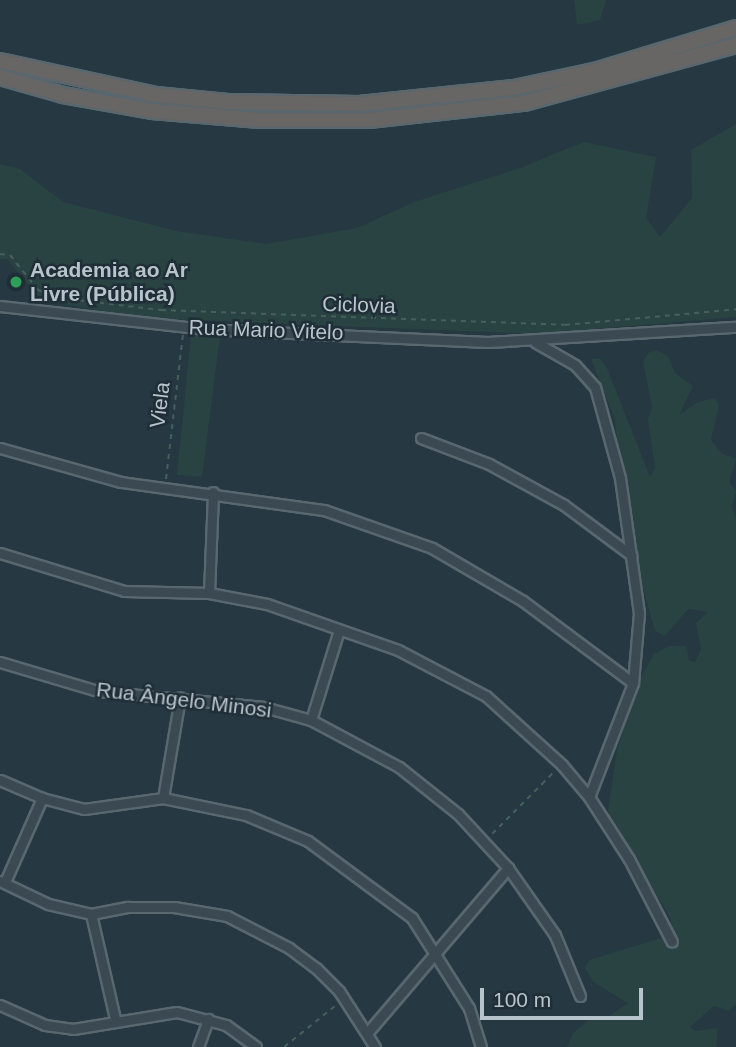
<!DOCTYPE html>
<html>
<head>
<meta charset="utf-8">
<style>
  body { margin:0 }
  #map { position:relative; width:736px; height:1047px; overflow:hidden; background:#263842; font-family:Arial,sans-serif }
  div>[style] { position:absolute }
  .green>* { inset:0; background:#284341 }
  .path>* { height:2px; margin-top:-1px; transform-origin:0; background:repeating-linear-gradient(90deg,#465f5d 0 5px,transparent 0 10px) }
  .roads { filter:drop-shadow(2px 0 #59676f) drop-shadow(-2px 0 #59676f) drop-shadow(0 2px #59676f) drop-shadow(0 -2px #59676f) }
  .minor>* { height:9px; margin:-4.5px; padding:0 4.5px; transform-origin:4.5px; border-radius:4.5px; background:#3a4952 }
  .trunk>* { height:14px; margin:-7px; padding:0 7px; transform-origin:7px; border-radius:7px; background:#686664 }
  .dots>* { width:19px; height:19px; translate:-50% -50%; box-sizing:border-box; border:4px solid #1f2e37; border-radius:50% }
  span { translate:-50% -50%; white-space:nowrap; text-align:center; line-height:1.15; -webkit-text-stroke:5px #1f2e37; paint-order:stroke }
  .poi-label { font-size:21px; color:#b8c4cc; font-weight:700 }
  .left { translate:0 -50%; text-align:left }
  .street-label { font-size:21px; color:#b8c4cc }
  .scale { position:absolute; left:480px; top:988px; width:163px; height:32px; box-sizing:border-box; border:4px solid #b8c4cc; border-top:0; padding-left:9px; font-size:21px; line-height:24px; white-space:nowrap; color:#b8c4cc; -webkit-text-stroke:5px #1f2e37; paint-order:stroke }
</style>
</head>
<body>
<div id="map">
  <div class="green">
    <div style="clip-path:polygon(574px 0,606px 0,600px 20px,577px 25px)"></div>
    <div style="clip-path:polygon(736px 124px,736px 317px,537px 334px,143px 318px,40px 300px,7px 259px,0 259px,0 164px,20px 169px,63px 202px,177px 231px,266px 244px,357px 228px,414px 202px,520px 168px,584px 142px,656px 157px,646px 218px,660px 237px,692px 198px,691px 150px)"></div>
    <div style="clip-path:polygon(191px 334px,220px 336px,202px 477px,177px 475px)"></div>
    <div style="clip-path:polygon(656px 350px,668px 356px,675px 373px,693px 386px,679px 415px,698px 402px,715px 398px,719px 405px,711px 440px,721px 453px,736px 459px,729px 482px,736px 491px,732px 507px,736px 520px,736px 1005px,728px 1011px,714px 1006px,690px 1027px,695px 1031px,718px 1028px,716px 1047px,567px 1047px,573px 1033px,590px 1019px,606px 1018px,628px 1003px,593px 982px,585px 968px,589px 960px,674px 934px,670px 917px,645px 876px,612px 832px,608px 810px,617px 750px,637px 684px,654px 654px,670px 646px,686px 646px,689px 660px,695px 662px,701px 649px,696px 623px,708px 612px,688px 609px,665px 636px,655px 631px,623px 516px,615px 419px,591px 359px,599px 358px,607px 368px,650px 477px,655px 468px,648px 420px,652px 407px,643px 362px,648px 353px)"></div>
  </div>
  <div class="path">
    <div style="left:0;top:254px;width:10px;rotate:6deg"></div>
    <div style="left:10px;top:255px;width:45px;rotate:51.3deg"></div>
    <div style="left:38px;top:290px;width:22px;rotate:21deg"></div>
    <div style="left:59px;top:298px;width:103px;rotate:6.7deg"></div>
    <div style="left:161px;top:310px;width:404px;rotate:2.1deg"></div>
    <div style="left:565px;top:325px;width:172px;rotate:-5.3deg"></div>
    <div style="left:166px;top:479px;width:145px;rotate:-83.3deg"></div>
    <div style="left:492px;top:834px;width:89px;rotate:-45deg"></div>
    <div style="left:284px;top:1047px;width:65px;rotate:-38.8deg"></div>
  </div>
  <div class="roads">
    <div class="minor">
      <div style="left:0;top:306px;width:205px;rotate:6.4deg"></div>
      <div style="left:204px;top:329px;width:284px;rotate:2.6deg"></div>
      <div style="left:488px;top:342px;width:248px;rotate:-3.5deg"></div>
      <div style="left:535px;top:342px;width:46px;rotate:29.9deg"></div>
      <div style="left:575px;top:365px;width:30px;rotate:48deg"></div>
      <div style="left:595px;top:387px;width:94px;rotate:74.6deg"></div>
      <div style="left:620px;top:478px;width:136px;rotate:82deg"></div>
      <div style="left:639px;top:613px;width:70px;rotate:94.9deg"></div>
      <div style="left:633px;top:683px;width:122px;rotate:111.1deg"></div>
      <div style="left:421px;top:438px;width:73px;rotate:20.9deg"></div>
      <div style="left:489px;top:464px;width:85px;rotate:28.7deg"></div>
      <div style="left:564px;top:505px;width:84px;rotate:36.7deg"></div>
      <div style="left:0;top:448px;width:126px;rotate:15.7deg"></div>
      <div style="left:121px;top:482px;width:205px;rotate:7.9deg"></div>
      <div style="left:324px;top:510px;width:114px;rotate:19.4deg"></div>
      <div style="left:432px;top:548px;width:105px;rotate:30.2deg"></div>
      <div style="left:523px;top:601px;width:137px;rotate:36.7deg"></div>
      <div style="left:0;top:553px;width:130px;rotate:17deg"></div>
      <div style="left:124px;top:591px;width:85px;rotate:1.3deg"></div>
      <div style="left:209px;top:593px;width:59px;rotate:10.7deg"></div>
      <div style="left:267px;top:604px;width:139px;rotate:19.3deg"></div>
      <div style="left:398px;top:650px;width:99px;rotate:27.6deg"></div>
      <div style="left:486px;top:696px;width:103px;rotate:42.2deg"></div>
      <div style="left:562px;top:765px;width:42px;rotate:49.8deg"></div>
      <div style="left:589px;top:797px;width:74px;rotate:57.2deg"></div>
      <div style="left:629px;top:859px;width:93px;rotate:62.6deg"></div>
      <div style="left:209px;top:593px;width:101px;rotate:-87.7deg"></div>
      <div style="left:0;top:662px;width:102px;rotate:16.5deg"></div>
      <div style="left:98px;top:691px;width:167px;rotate:5.5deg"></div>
      <div style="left:264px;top:707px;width:49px;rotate:15.5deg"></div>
      <div style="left:311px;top:720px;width:100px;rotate:28.1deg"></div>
      <div style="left:399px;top:767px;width:75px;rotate:38.5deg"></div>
      <div style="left:458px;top:814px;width:74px;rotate:47.2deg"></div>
      <div style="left:508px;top:868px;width:82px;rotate:55deg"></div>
      <div style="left:555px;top:935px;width:66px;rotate:67.7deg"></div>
      <div style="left:311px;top:720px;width:94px;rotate:-72.7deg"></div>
      <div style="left:0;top:780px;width:46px;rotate:23.2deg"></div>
      <div style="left:42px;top:798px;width:43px;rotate:14.7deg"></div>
      <div style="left:84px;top:809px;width:80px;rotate:-7.9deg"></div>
      <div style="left:163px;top:798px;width:85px;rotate:11.6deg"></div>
      <div style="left:246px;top:815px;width:67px;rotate:22.8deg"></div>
      <div style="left:308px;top:841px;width:129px;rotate:36.5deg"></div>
      <div style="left:412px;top:918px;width:107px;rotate:57.7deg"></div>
      <div style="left:469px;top:1008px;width:41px;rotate:72.9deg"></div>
      <div style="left:163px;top:798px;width:102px;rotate:-80.4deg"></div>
      <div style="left:0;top:881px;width:53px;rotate:25.6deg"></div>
      <div style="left:48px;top:904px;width:44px;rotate:13.1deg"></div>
      <div style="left:91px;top:914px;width:38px;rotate:-11deg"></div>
      <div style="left:128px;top:907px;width:46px"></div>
      <div style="left:174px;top:907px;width:54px;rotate:9.6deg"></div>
      <div style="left:227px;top:916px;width:70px;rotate:27.3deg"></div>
      <div style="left:289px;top:948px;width:34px;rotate:37deg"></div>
      <div style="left:316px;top:968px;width:33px;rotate:45deg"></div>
      <div style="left:339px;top:991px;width:67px;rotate:57.3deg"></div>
      <div style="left:5px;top:882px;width:92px;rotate:-66.2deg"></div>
      <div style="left:91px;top:914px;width:108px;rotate:77.1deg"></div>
      <div style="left:0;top:1005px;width:49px;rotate:24deg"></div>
      <div style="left:45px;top:1025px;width:28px;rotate:8deg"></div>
      <div style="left:73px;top:1029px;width:105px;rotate:-9.3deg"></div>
      <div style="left:177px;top:1012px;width:51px;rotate:14.9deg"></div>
      <div style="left:226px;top:1025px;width:37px;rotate:36deg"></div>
      <div style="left:368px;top:1032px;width:216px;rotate:-49.5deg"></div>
      <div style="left:198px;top:1047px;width:30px;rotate:-70deg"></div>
    </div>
    <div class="trunk">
      <div style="left:0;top:61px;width:160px;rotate:12.3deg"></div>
      <div style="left:156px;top:95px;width:72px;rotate:5.6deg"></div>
      <div style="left:228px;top:102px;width:131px;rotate:0.9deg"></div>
      <div style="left:359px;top:104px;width:156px;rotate:-5.9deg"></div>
      <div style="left:514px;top:88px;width:86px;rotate:-12.1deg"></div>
      <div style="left:598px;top:70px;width:144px;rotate:-16.9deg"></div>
      <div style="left:0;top:77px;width:66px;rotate:15.9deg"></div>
      <div style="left:63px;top:95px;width:90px;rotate:10.2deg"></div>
      <div style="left:152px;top:111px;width:108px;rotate:4.8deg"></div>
      <div style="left:260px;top:120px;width:109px"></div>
      <div style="left:369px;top:120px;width:156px;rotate:-6.3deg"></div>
      <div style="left:524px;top:103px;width:220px;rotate:-15.3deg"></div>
    </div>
  </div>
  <div class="dots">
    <div style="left:16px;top:282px;background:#2e9e5b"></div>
  </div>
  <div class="poi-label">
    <span class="left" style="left:30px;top:282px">Academia ao Ar<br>Livre (Pública)</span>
  </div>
  <div class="street-label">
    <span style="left:359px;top:305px;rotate:2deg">Ciclovia</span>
    <span style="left:266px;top:330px;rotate:2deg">Rua Mario Vitelo</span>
    <span style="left:160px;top:405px;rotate:-83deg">Viela</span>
    <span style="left:184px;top:700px;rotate:7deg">Rua Ângelo Minosi</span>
  </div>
  <div class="scale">100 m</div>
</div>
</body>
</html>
